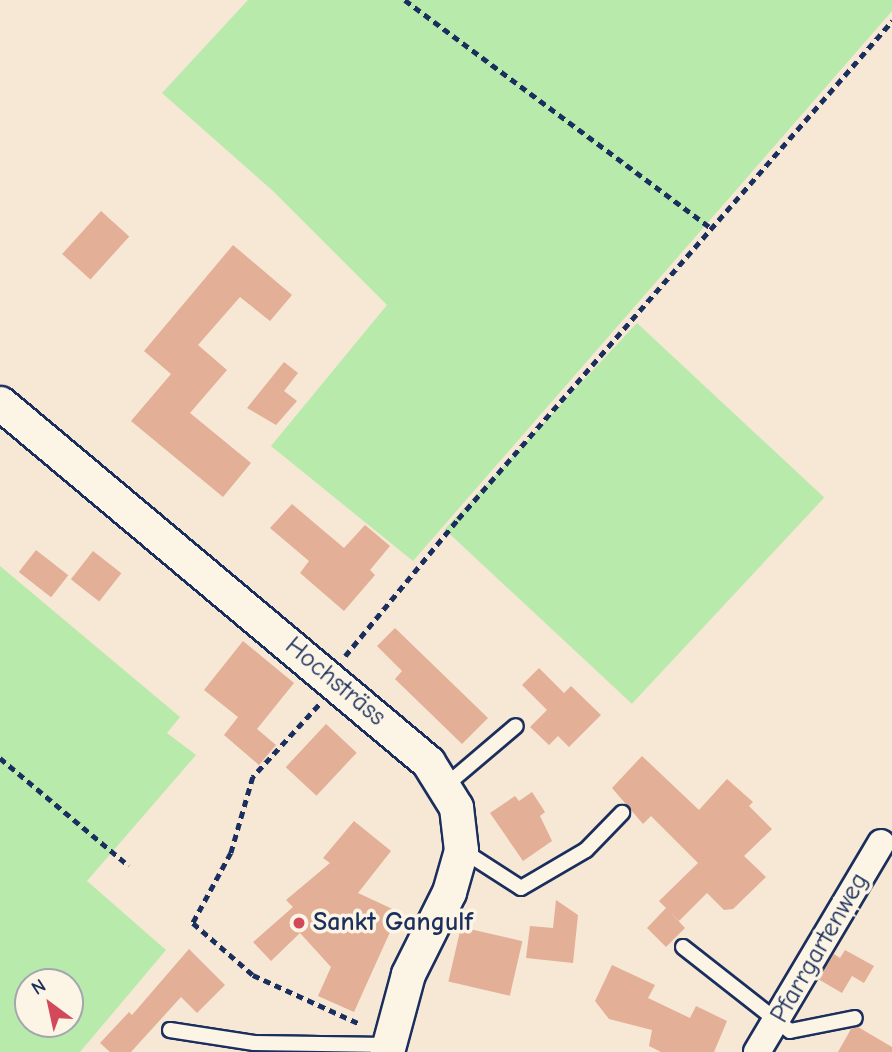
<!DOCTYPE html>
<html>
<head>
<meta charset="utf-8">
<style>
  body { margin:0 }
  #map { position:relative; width:892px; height:1052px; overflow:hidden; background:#f7e7d5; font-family:"Comic Neue",sans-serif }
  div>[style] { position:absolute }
  .green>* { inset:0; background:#b7eaab; transform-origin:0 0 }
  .building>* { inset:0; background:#e3af97; transform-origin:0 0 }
  .path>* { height:4.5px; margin-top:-2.25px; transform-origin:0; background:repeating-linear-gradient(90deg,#1b2f5e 0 7px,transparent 0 12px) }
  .roads { filter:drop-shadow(2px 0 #1b2f5e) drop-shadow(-2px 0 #1b2f5e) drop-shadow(0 2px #1b2f5e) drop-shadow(0 -2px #1b2f5e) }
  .service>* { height:14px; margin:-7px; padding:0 7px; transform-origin:7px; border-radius:7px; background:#fcf5e5 }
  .minor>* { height:26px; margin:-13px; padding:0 13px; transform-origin:13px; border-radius:13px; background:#fcf5e5 }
  .tertiary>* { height:33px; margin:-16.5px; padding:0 16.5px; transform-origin:16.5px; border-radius:16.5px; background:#fcf5e5 }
  .dots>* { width:19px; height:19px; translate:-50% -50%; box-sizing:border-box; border:4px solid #fcf5e5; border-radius:50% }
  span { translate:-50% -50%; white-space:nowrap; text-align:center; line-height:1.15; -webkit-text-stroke:7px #fcf5e5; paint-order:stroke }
  .street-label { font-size:26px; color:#1b2f5e }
  .poi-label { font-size:26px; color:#1b2f5e; font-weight:700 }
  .left { translate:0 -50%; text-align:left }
  .north { position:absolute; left:14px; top:968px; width:70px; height:70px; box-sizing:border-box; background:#fcf5e5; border:2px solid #a2a6af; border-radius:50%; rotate:327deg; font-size:19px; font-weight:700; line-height:28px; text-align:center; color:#1b2f5e }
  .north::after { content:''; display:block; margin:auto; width:24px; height:32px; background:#d1495b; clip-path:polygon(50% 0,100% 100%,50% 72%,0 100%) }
</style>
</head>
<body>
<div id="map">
  <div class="green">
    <div style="clip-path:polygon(248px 0,892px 0,892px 11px,413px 561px,271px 446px,387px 305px,273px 191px,162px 93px)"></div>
    <div style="left:637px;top:323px;width:256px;height:282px;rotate:43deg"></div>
    <div style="clip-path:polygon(evenodd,0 566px,180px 717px,167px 733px,196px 755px,87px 881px,166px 950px,80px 1052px,0 1052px,0 566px,28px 982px,70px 982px,70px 1024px,28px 1024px,28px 982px)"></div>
  </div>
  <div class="building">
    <div style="left:101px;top:211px;width:38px;height:58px;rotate:42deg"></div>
    <div style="clip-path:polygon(233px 245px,292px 295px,270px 321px,240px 297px,198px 345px,227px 370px,190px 413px,251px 463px,223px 497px,131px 421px,171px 374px,144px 351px)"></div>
    <div style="clip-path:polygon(284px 362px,298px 373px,284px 391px,297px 401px,276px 425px,247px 408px)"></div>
    <div style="clip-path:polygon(292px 504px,344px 548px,365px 525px,390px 546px,370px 570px,375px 575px,344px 611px,300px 573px,309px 561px,270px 528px)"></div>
    <div style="left:36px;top:550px;width:41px;height:28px;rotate:38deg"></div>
    <div style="left:93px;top:551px;width:36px;height:36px;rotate:38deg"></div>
    <div style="clip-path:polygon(395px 628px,488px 718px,462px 744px,395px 679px,402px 671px,377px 646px)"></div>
    <div style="clip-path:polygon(243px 641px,294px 683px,257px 729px,276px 745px,259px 765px,224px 735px,238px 717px,204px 690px)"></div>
    <div style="clip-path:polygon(539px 668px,564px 693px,571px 686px,601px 715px,569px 747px,558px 736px,549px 745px,530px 727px,547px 710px,522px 685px)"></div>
    <div style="left:326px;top:724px;width:42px;height:59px;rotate:43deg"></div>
    <div style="clip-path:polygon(642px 756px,699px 810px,727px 779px,753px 802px,749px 806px,772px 829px,744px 856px,766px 877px,733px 909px,724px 910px,707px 893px,679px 921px,669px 911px,685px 928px,666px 947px,647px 928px,666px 908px,659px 901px,698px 863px,651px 816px,643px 824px,612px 788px)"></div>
    <div style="clip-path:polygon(532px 792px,545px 812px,540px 816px,552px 841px,523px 861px,490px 813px,515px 796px,519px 801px)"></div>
    <div style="clip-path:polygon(354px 821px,391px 851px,358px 893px,399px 912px,354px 1012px,318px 996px,331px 967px,300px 933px,271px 961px,253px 942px,293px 907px,286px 900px,330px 863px,323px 858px)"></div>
    <div style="clip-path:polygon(556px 900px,578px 915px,573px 963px,526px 958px,530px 926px,553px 928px)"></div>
    <div style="left:461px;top:927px;width:63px;height:56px;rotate:13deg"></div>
    <div style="clip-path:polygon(189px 949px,225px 985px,197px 1013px,181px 997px,131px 1052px,110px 1052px,100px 1043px,129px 1012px,132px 1015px)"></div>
    <div style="clip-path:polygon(845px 950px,874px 966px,864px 983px,852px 976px,842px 993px,818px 979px,834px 954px,840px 958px)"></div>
    <div style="clip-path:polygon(612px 965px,655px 985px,648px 998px,690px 1018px,696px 1006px,727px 1021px,714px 1052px,661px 1052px,649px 1046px,652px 1030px,609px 1019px,595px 1001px)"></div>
    <div style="clip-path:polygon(858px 1027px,892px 1047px,892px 1052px,838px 1052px,851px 1029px)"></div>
  </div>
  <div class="path">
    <div style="left:405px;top:0;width:383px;rotate:36.7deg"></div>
    <div style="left:345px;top:656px;width:178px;rotate:-50.5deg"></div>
    <div style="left:458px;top:519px;width:661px;rotate:-48.93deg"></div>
    <div style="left:319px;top:705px;width:98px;rotate:132.5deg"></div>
    <div style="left:253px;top:777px;width:79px;rotate:106.1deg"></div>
    <div style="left:231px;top:853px;width:80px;rotate:118.5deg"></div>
    <div style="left:193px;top:923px;width:79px;rotate:40.9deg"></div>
    <div style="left:253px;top:975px;width:118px;rotate:24.6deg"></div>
    <div style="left:0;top:758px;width:168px;rotate:39.9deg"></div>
  </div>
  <div class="roads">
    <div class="service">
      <div style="left:444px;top:787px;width:94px;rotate:-40.3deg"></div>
      <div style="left:462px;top:850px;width:70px;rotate:32.8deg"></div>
      <div style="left:521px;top:888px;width:75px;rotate:-30.3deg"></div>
      <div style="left:586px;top:850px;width:52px;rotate:-45.8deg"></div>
      <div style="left:683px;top:947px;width:136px;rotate:38.1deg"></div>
      <div style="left:790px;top:1031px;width:66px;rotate:-11.3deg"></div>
      <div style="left:170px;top:1030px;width:85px;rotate:8.8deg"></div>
      <div style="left:254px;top:1043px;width:133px;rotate:0.9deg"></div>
    </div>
    <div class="minor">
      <div style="left:757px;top:1052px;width:243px;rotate:-59.3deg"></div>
    </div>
    <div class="tertiary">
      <div style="left:0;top:403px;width:559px;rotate:39.99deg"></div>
      <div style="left:428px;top:762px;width:53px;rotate:58.1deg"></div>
      <div style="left:456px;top:807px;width:43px;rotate:83.4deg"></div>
      <div style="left:461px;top:850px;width:44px;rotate:105.9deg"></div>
      <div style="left:449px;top:892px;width:92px;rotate:116.6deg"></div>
      <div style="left:408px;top:974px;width:81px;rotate:105.1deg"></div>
    </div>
  </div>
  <div class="dots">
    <div style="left:299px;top:923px;background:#d1495b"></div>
  </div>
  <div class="street-label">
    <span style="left:335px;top:682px;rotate:40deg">Hochsträss</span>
    <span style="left:820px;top:948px;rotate:-60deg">Pfarrgartenweg</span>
  </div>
  <div class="poi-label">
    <span class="left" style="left:313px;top:923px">Sankt Gangulf</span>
  </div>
  <div class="north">N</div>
</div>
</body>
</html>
